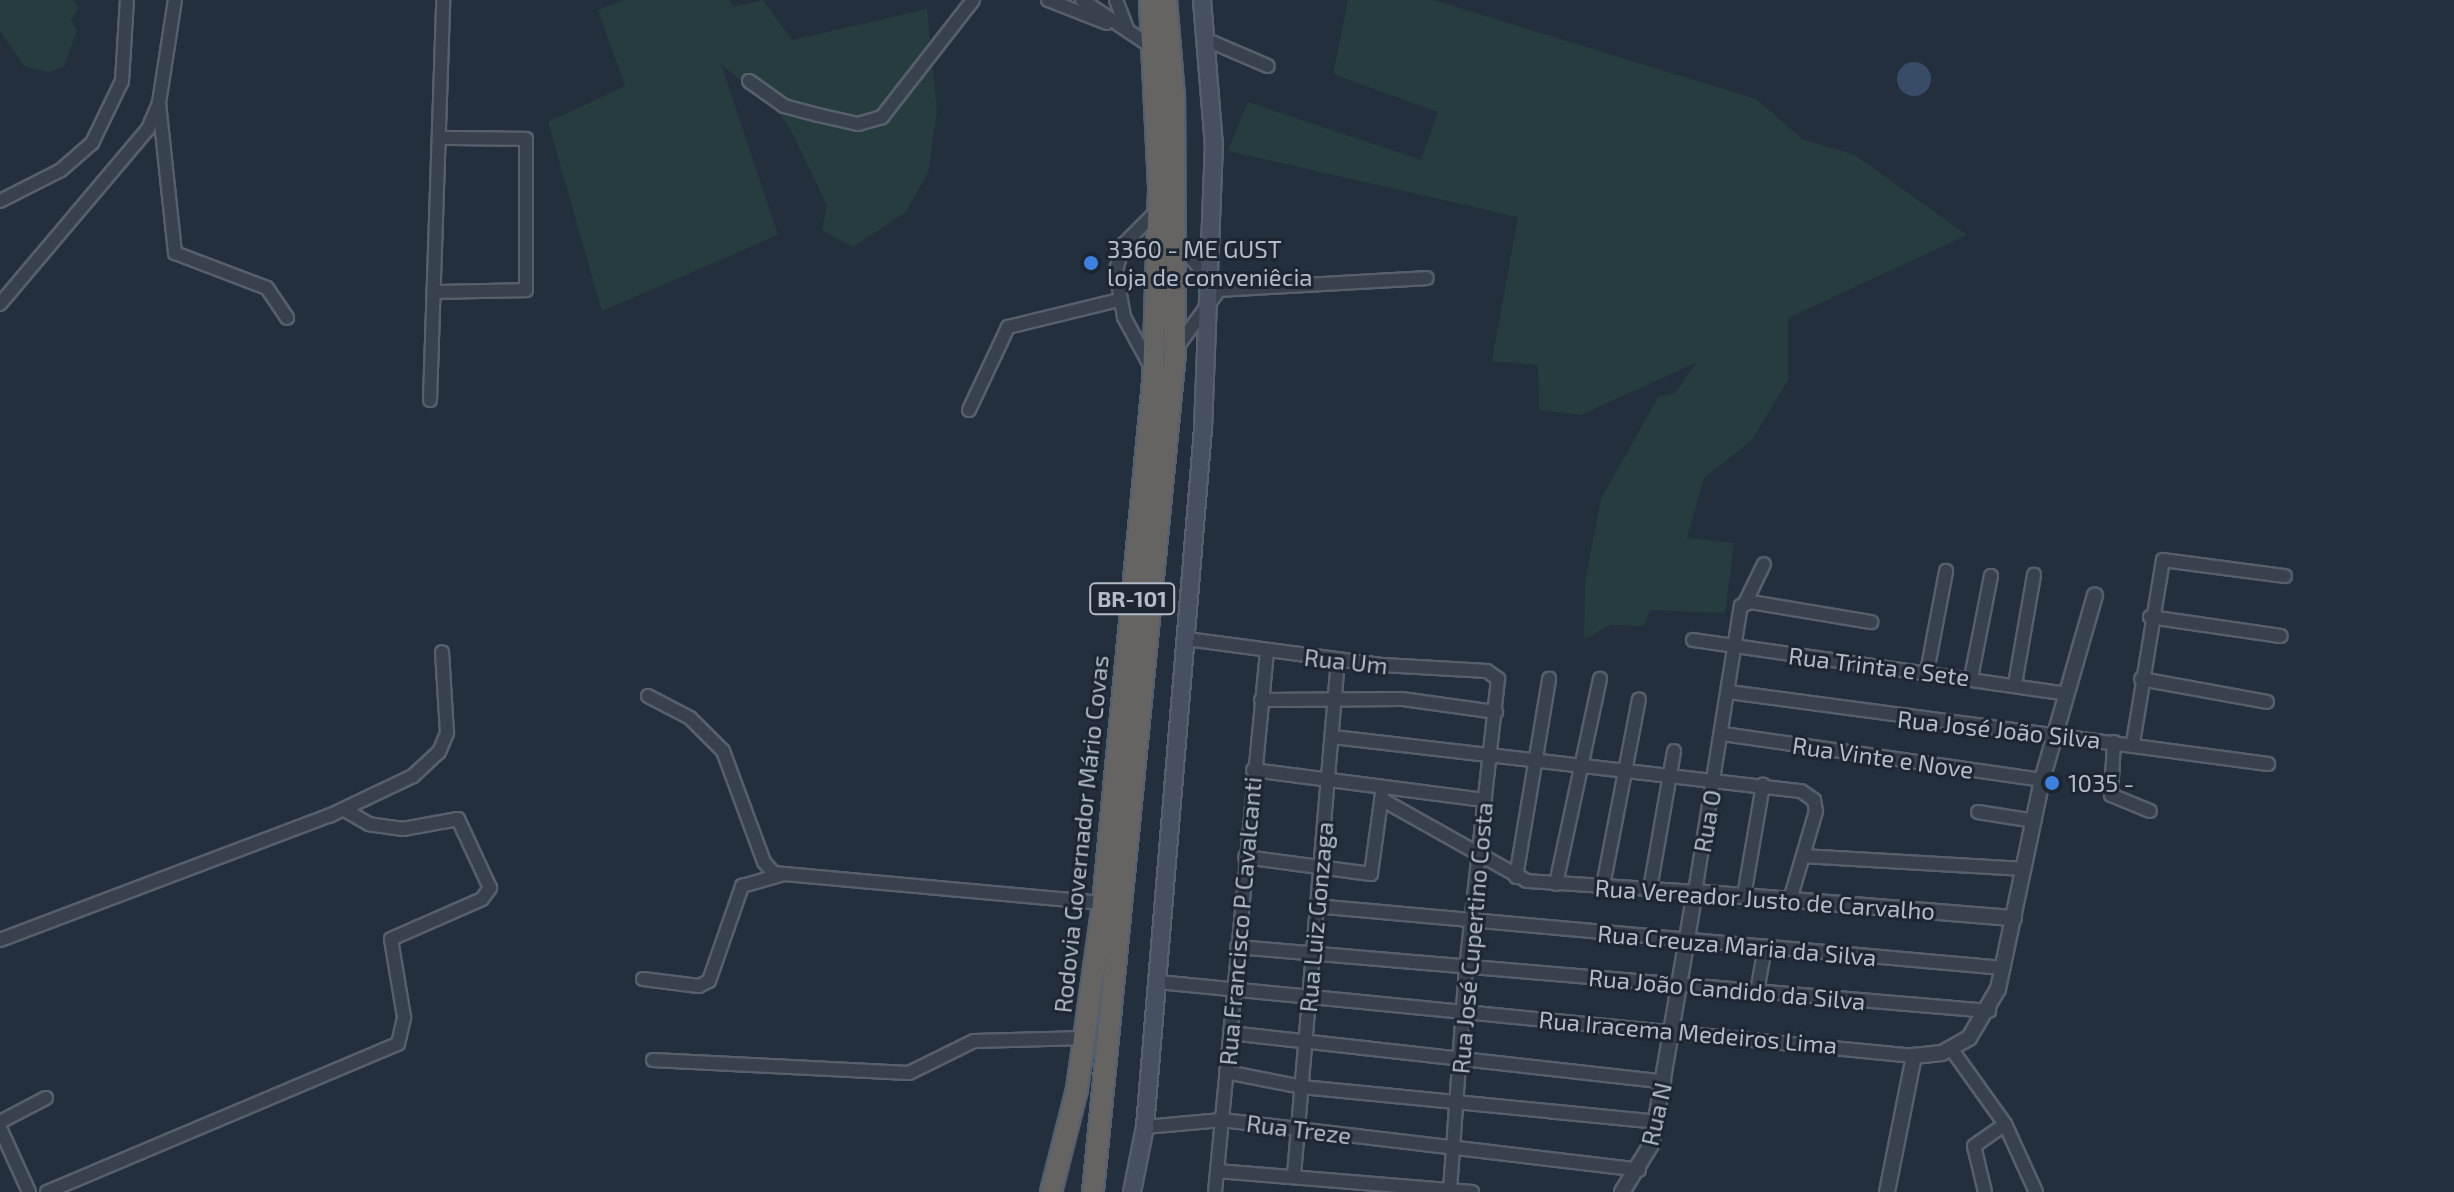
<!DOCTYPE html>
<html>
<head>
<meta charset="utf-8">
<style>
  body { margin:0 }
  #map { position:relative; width:2454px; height:1192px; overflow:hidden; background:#242f3e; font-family:"Exo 2",sans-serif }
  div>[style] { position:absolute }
  .green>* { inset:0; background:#263c3f }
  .water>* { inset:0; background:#394c67 }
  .round { border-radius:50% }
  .roads { filter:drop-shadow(2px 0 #565f6c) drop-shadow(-2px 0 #565f6c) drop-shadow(0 2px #565f6c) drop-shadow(0 -2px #565f6c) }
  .minor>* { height:12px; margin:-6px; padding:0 6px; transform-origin:6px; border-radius:6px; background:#38414e }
  .tertiary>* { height:14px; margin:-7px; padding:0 7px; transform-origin:7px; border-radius:7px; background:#38414e }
  .secondary>* { height:16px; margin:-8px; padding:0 8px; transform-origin:8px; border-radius:8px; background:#465061 }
  .trunk>* { height:20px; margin:-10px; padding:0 10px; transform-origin:10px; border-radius:10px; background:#656462 }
  .dots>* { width:22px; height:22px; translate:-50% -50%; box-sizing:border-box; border:4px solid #1d2633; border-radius:50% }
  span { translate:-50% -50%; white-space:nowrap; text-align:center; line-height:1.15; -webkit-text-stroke:6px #1d2633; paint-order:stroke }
  .shield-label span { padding:2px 6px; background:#1d2633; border:2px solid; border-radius:6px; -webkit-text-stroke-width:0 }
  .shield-label { font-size:22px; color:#b4bcc9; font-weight:700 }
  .poi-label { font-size:24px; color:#b4bcc9 }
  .left { translate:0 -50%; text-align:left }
  .street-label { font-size:24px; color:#b4bcc9 }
</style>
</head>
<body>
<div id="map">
  <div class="green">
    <div style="clip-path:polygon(0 0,73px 0,79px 7px,71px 21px,77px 30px,64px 67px,48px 72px,24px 66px,0 31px)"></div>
    <div style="clip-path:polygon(626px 0,730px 0,733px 7px,763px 0,792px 40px,927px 9px,937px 112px,928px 172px,906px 212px,853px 247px,822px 230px,827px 205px,791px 131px,779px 112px,721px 64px,778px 235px,602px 311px,548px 122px,625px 86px,598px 10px)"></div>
    <div style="clip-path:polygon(1348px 0,1433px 0,1756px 99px,1802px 139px,1855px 155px,1967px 235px,1788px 318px,1788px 380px,1752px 440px,1704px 478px,1687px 538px,1734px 543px,1725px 613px,1650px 610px,1644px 626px,1610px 625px,1584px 640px,1585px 582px,1601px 499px,1658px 397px,1675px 393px,1697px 362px,1581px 415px,1539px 410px,1538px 365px,1492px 361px,1518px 217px,1228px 151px,1248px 102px,1421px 160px,1438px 112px,1333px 74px)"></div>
  </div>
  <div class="water">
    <div class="round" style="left:1897px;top:62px;width:34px;height:34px"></div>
  </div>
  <div class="roads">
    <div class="minor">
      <div style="left:1048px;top:0;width:63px;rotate:21.3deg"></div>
      <div style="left:1082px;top:0;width:88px;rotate:33.9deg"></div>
      <div style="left:1116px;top:0;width:33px;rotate:69deg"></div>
      <div style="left:1207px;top:40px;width:66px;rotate:23.1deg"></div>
      <div style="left:749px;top:81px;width:43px;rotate:35.5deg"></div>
      <div style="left:784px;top:106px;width:35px;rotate:15deg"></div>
      <div style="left:818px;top:115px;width:41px;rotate:12.7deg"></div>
      <div style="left:858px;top:124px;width:25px;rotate:-16deg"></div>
      <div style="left:882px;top:117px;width:148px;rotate:-52.1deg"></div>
      <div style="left:159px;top:103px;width:151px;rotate:83.9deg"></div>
      <div style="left:175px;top:253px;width:98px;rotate:20.8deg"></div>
      <div style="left:267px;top:288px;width:36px;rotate:56deg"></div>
      <div style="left:0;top:201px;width:68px;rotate:-26.9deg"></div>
      <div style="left:61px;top:170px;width:41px;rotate:-41.1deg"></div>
      <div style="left:92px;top:143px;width:69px;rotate:-64.2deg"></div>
      <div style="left:122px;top:81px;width:81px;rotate:-86.5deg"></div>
      <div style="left:1177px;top:241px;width:53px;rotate:50.3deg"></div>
      <div style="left:434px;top:292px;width:92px;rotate:-1.2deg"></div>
      <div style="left:526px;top:290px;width:151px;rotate:-90deg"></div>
      <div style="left:526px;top:139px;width:87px;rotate:-179.3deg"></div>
      <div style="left:0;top:304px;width:229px;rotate:-49.8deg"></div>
      <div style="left:148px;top:129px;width:28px;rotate:-67deg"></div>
      <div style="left:159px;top:103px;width:104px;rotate:-81.2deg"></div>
      <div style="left:1177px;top:347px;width:71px;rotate:-53.6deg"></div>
      <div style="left:1219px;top:290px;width:208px;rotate:-3.3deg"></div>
      <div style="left:1152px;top:369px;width:59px;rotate:-118.3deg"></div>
      <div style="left:1124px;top:317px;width:48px;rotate:-99.7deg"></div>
      <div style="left:1116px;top:270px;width:26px;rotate:-74deg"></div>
      <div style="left:1123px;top:245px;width:51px;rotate:-45deg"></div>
      <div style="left:430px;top:400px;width:400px;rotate:-88.1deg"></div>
      <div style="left:969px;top:410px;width:92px;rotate:-64.8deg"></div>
      <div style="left:1008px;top:327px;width:114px;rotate:-13.7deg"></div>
      <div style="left:1745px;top:603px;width:43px;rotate:-64deg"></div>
      <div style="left:2150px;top:617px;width:132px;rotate:8.3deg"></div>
      <div style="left:1187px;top:639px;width:198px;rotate:7.6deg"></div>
      <div style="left:1383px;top:665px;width:104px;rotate:3.3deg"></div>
      <div style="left:1487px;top:671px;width:14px;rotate:36deg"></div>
      <div style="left:1498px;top:679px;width:290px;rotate:96.3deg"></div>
      <div style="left:1466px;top:967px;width:226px;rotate:94.1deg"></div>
      <div style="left:1693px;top:640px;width:377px;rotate:8.2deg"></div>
      <div style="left:1927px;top:672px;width:103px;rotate:-79.3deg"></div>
      <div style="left:1971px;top:678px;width:104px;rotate:-78.9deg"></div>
      <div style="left:2141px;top:679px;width:128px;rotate:10.3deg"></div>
      <div style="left:2015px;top:684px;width:111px;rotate:-80.1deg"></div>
      <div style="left:1729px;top:692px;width:544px;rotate:7.61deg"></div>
      <div style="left:648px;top:696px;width:47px;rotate:27.6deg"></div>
      <div style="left:690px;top:718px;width:47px;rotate:45deg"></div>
      <div style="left:723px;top:751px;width:118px;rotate:69.7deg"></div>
      <div style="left:764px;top:862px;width:15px;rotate:48deg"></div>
      <div style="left:774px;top:873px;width:330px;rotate:5.2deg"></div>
      <div style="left:1261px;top:700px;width:141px;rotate:-0.4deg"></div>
      <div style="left:1402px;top:699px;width:95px;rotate:7.9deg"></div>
      <div style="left:1723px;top:734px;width:322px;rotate:8.2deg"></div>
      <div style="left:1333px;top:737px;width:471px;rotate:6.6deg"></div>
      <div style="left:1801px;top:791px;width:16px;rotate:35deg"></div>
      <div style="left:1814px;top:800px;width:11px;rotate:80deg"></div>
      <div style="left:1816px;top:811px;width:93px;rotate:106.3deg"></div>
      <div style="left:2114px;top:742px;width:53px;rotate:93.2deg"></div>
      <div style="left:2111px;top:795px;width:42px;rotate:22.3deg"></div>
      <div style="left:2133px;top:743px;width:185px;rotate:-80.7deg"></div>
      <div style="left:2163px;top:560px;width:123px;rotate:7.5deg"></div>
      <div style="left:1253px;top:770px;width:233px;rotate:7.4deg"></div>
      <div style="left:1381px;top:799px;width:167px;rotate:29.3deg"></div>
      <div style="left:1527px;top:881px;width:168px;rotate:3.7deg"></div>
      <div style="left:1695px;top:892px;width:290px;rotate:-80.9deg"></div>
      <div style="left:1741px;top:606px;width:11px;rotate:-22deg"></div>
      <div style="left:1751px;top:602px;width:122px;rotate:9.5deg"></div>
      <div style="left:1978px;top:812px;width:57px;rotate:9.1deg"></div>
      <div style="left:1804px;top:856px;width:219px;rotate:3.4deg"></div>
      <div style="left:1245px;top:857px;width:127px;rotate:7.7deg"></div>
      <div style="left:1371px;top:874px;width:81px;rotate:-82.2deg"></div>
      <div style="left:1516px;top:877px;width:201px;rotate:-80.5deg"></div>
      <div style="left:1556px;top:884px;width:210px;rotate:-77.9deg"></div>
      <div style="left:1603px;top:886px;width:190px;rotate:-79.1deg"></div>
      <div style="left:1650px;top:889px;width:140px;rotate:-80.1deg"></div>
      <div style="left:1744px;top:896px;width:113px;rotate:-80.3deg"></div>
      <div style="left:1315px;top:906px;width:691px;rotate:5.15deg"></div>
      <div style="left:0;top:940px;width:352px;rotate:-20.7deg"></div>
      <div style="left:329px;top:816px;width:93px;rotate:-25.5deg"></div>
      <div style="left:413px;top:776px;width:35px;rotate:-43deg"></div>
      <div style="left:439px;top:752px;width:21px;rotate:-67deg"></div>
      <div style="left:447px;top:733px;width:81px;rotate:-93.5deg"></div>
      <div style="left:1237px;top:947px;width:755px;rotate:4.86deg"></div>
      <div style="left:643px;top:979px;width:56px;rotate:7.1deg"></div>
      <div style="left:699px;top:986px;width:11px;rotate:-27deg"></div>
      <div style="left:709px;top:981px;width:101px;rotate:-70.8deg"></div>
      <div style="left:742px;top:886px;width:41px;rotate:-15.8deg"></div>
      <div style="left:1158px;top:982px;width:760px;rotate:5.59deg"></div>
      <div style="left:1757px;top:992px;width:46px;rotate:-79.9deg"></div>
      <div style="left:1230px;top:1033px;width:437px;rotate:6.4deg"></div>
      <div style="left:1952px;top:1050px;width:91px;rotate:54.4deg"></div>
      <div style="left:2005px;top:1124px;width:75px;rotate:65.5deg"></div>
      <div style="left:653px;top:1060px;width:256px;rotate:2.9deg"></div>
      <div style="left:909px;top:1073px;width:72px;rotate:-26.2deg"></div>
      <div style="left:974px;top:1041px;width:110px;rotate:-1.6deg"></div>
      <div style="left:1226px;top:1072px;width:77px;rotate:11.2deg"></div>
      <div style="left:1302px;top:1087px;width:356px;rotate:5.6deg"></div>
      <div style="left:0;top:1122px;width:52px;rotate:-27.6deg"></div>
      <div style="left:1145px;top:1127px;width:77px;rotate:-5.2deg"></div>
      <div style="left:1222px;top:1120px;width:420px;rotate:6.8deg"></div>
      <div style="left:0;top:1128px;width:70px;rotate:65.6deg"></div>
      <div style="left:1217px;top:1171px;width:256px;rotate:4.7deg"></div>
      <div style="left:1294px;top:1175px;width:517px;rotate:-85.12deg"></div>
      <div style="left:47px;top:1192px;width:381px;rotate:-22.9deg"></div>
      <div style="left:398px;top:1044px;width:28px;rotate:-77deg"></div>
      <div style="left:404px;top:1017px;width:79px;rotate:-99.5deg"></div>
      <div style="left:391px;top:939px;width:99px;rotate:-23.7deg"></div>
      <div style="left:482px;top:899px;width:14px;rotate:-54deg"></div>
      <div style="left:490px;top:888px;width:76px;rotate:-114.9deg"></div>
      <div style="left:458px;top:819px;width:56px;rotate:169.7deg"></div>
      <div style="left:403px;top:829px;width:34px;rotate:-172deg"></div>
      <div style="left:369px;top:824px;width:28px;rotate:-150deg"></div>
      <div style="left:1215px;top:1192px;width:543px;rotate:-84.51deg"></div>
      <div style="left:1985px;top:1192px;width:47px;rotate:-103.4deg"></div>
      <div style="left:1974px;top:1146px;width:38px;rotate:-35deg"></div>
    </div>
    <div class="tertiary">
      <div style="left:1622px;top:1192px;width:57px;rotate:-58.5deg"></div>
      <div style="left:1652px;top:1143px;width:255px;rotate:-80.3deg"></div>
      <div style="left:1695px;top:892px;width:320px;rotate:4.7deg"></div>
      <div style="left:1887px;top:1192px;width:139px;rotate:-78.8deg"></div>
      <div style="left:1914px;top:1056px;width:28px;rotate:-6deg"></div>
      <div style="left:1942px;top:1053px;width:31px;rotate:-29deg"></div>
      <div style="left:1969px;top:1038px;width:57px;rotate:-59.4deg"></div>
      <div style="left:1998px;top:989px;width:214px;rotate:-78.1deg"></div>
      <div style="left:2042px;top:780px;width:192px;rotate:-74deg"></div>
    </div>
    <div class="secondary">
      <div style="left:1132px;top:1192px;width:66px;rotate:-78.7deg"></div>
      <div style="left:1145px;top:1127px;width:700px;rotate:-85.25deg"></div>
      <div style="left:1203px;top:429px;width:283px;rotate:-87.8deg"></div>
      <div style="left:1214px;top:146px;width:146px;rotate:-94.7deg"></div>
    </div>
    <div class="trunk">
      <div style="left:1051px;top:1192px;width:106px;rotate:-75.8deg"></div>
      <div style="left:1077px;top:1089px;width:188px;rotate:-82deg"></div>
      <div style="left:1103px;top:903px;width:524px;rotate:-84.53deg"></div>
      <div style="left:1153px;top:381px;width:194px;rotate:-88.2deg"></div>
      <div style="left:1159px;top:187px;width:187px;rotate:-92.8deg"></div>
      <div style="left:1093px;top:1192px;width:842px;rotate:-84.41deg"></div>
      <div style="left:1175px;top:354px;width:257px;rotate:-90.2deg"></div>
      <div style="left:1174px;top:97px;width:97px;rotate:-94.7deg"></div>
    </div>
  </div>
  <div class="dots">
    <div style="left:1091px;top:263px;background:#3f7fe0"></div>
    <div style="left:2052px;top:783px;background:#3f7fe0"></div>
  </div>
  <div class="shield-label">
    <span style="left:1132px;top:599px">BR-101</span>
  </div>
  <div class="poi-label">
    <span class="left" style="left:1107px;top:263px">3360 - ME GUST<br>loja de conveniêcia</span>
    <span class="left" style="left:2068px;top:783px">1035 -</span>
  </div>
  <div class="street-label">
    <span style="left:1346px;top:661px;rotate:6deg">Rua Um</span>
    <span style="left:1879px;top:666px;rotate:7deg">Rua Trinta e Sete</span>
    <span style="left:1999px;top:729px;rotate:6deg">Rua José João Silva</span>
    <span style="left:1883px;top:757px;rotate:8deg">Rua Vinte e Nove</span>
    <span style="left:1707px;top:821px;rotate:-80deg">Rua O</span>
    <span style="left:1081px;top:834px;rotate:-84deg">Rodovia Governador Mário Covas</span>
    <span style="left:1765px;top:899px;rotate:4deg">Rua Vereador Justo de Carvalho</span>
    <span style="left:1316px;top:917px;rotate:-85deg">Rua Luiz Gonzaga</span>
    <span style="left:1240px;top:921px;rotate:-85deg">Rua Francisco P Cavalcanti</span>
    <span style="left:1472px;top:938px;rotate:-85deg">Rua José Cupertino Costa</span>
    <span style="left:1737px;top:945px;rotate:5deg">Rua Creuza Maria da Silva</span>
    <span style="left:1727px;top:989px;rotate:5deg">Rua João Candido da Silva</span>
    <span style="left:1688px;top:1032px;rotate:5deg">Rua Iracema Medeiros Lima</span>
    <span style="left:1656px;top:1114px;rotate:-77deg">Rua N</span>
    <span style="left:1299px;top:1129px;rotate:7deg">Rua Treze</span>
  </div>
</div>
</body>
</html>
